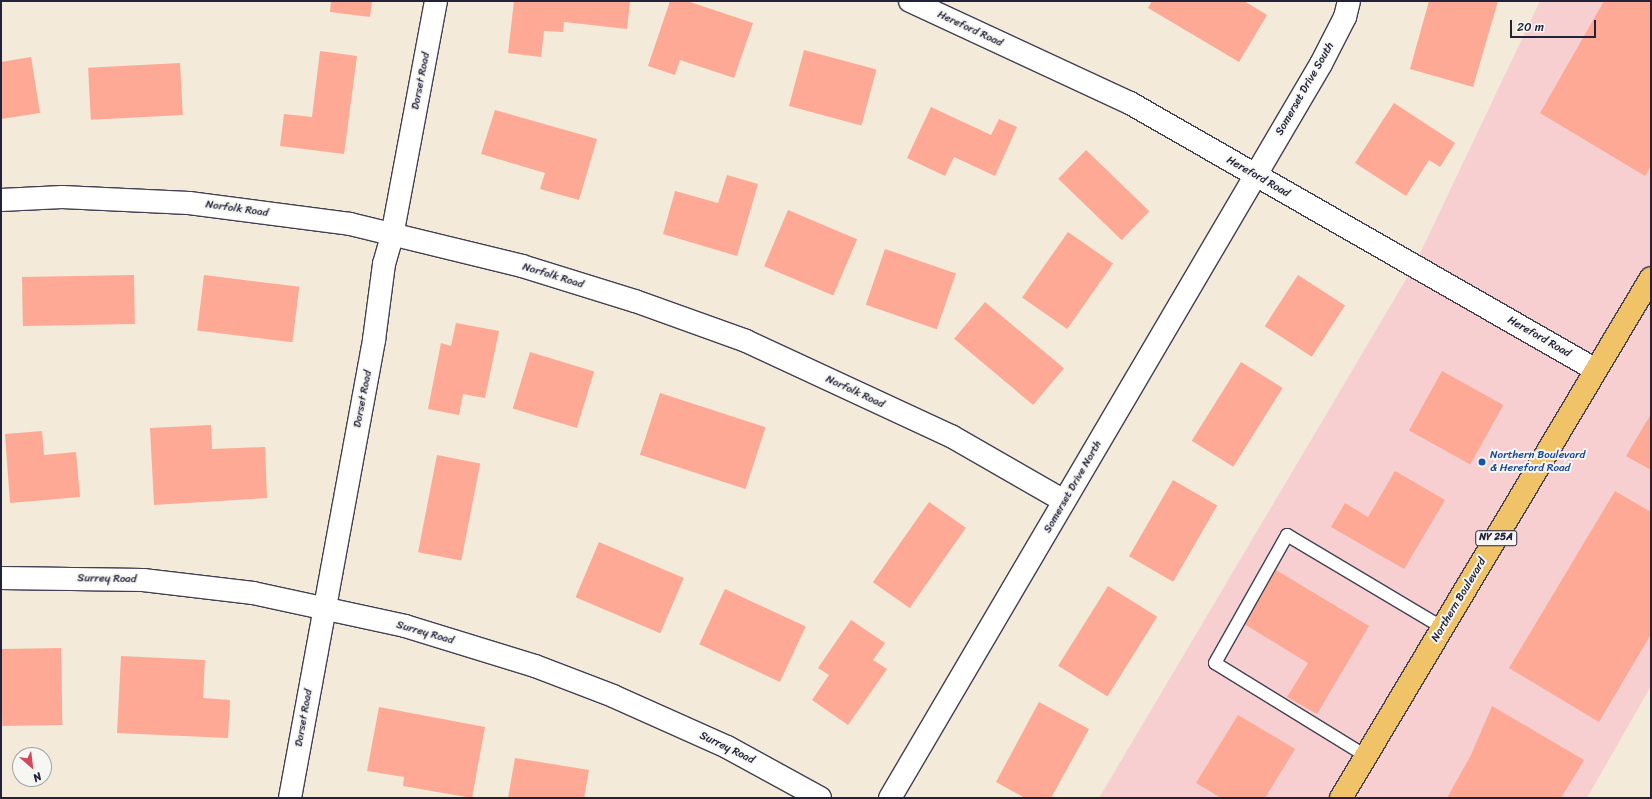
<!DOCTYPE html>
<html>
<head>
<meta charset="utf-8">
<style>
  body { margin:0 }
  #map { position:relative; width:1652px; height:799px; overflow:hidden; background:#f4ead9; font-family:Sriracha,sans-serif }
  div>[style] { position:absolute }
  .built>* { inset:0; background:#f7cfd0 }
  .building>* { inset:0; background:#fda995; transform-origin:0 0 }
  .roads { filter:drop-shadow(1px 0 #424053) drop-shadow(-1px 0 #424053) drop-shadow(0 1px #424053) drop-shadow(0 -1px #424053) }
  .service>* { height:12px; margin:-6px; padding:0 6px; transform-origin:6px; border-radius:6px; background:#fff }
  .minor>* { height:22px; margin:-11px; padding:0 11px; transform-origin:11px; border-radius:11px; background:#fff }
  .primary>* { height:22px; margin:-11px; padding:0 11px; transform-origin:11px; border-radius:11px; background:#f1c369 }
  .dots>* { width:11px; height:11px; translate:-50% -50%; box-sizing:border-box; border:2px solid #f6f6f2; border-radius:50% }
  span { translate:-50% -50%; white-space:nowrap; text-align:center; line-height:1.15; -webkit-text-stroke:4px #f6f6f2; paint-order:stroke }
  .shield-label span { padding:1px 3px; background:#f6f6f2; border:1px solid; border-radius:3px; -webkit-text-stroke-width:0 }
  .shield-label { font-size:10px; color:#22223b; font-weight:700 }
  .street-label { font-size:11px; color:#22223b }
  .transit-label { font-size:11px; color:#164399 }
  .left { translate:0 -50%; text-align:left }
  .frame { position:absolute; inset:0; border:2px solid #22223b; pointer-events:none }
  .north { position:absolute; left:12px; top:747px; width:40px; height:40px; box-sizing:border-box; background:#f6f6f2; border:1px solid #a1a1a9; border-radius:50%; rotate:152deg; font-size:11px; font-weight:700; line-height:16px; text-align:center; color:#22223b }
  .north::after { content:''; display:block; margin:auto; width:14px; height:18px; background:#d1495b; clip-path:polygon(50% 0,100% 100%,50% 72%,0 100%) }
  .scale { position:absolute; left:1510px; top:20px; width:86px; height:18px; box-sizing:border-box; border:2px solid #22223b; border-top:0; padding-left:5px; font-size:12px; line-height:14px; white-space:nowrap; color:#22223b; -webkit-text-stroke:3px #f6f6f2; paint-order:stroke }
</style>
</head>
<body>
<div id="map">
  <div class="built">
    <div style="clip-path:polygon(1540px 1px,1651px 1px,1651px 686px,1587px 798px,1099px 798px,1414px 266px)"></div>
  </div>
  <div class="building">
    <div style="clip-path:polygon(331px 1px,372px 1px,370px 17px,330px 12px)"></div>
    <div style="clip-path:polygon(514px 1px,630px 1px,627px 29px,564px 22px,563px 32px,544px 31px,541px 57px,508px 53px)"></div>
    <div style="clip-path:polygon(670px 1px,687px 1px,753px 23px,734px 78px,680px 60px,675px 75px,648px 66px)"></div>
    <div style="clip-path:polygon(1152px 1px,1244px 1px,1267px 15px,1239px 62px,1148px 8px)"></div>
    <div style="clip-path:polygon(1429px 1px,1498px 1px,1473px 87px,1410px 69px)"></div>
    <div style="clip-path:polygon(1604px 1px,1651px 1px,1651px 166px,1645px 176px,1540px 113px)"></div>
    <div style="left:804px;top:50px;width:75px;height:58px;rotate:15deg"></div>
    <div style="clip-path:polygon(320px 51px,357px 56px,344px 154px,280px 146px,284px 114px,312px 117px)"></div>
    <div style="clip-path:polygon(31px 57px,40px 113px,1px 119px,1px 62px)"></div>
    <div style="left:180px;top:63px;width:52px;height:92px;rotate:87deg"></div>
    <div style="clip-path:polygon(1394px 103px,1455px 143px,1440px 167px,1429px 160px,1406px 196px,1355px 163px)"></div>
    <div style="clip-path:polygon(931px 107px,991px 135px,999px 119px,1017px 127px,995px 176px,954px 157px,945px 176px,907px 158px)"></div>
    <div style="clip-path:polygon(495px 110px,597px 139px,579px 200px,540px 189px,545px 173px,481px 154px)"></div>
    <div style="left:1086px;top:150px;width:88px;height:40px;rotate:44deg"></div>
    <div style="clip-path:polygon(727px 175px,758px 184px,737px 256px,663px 234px,675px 191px,718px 203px)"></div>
    <div style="left:788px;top:210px;width:75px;height:61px;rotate:23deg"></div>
    <div style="left:1068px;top:232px;width:55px;height:80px;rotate:35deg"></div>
    <div style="left:885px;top:249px;width:75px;height:59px;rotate:19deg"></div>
    <div style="left:134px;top:275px;width:49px;height:112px;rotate:89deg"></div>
    <div style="left:204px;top:275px;width:96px;height:56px;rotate:7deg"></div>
    <div style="left:1298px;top:275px;width:56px;height:61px;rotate:33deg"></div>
    <div style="left:985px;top:302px;width:103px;height:48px;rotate:40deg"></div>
    <div style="clip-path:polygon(456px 323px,499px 331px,485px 398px,463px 394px,459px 415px,428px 409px,441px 343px,451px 346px)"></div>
    <div style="left:530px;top:352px;width:67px;height:59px;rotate:17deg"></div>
    <div style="left:1241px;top:362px;width:49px;height:93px;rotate:32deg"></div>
    <div style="left:1442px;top:371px;width:70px;height:68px;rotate:29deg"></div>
    <div style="left:660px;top:393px;width:111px;height:65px;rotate:18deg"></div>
    <div style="clip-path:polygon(1651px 414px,1651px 470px,1626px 456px)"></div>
    <div style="clip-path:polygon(211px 425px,212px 449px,265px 447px,267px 498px,154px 505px,150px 428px)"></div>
    <div style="clip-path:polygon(42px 431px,44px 455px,76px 452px,80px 497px,10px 503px,5px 434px)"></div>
    <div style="left:437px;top:455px;width:44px;height:99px;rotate:11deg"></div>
    <div style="clip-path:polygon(1395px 471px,1445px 500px,1404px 569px,1331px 527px,1345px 503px,1368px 517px)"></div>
    <div style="left:1173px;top:480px;width:51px;height:88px;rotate:30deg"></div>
    <div style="clip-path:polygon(1615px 491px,1651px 512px,1651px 634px,1599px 722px,1509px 668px)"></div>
    <div style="left:929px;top:502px;width:45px;height:98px;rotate:35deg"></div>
    <div style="left:599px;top:542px;width:92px;height:60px;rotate:23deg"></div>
    <div style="clip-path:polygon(1276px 570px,1369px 626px,1317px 714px,1287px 697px,1308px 663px,1244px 624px)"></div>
    <div style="left:1108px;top:586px;width:58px;height:94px;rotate:32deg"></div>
    <div style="left:725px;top:589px;width:89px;height:61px;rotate:25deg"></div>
    <div style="clip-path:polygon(851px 620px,885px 643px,873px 660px,887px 669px,848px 725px,812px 700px,829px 675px,818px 668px)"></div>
    <div style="left:61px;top:648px;width:77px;height:60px;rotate:89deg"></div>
    <div style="clip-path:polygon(121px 656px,205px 660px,203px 698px,230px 700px,228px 738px,117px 733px)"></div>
    <div style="clip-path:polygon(1039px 702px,1089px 729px,1051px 798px,1025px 798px,996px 782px)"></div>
    <div style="clip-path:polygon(1492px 706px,1584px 760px,1561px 798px,1447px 798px,1471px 755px)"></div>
    <div style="clip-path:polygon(379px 707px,485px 727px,472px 798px,403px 786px,404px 777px,367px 771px)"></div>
    <div style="clip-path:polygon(1238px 715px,1295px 749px,1265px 798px,1221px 798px,1196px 783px)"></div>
    <div style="clip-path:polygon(515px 758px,589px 770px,584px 798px,508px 798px)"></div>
  </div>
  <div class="roads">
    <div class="service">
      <div style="left:1366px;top:756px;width:177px;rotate:-148.4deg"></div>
      <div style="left:1215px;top:663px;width:147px;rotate:-60.6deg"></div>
      <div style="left:1287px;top:535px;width:182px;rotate:30.8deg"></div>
    </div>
    <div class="minor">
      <div style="left:910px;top:1px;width:242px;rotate:24.9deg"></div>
      <div style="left:1130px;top:103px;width:537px;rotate:29.81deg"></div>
      <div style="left:1px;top:200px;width:61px;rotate:-2.8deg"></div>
      <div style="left:62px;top:197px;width:127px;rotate:2.7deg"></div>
      <div style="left:189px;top:203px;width:162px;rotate:7.4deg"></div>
      <div style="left:350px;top:224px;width:177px;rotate:13.7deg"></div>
      <div style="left:522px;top:266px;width:118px;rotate:17.2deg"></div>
      <div style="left:635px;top:301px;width:118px;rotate:19.8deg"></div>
      <div style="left:746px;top:341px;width:226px;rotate:24.9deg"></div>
      <div style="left:951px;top:436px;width:130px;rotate:29.9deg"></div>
      <div style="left:1px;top:578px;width:142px;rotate:0.8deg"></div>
      <div style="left:143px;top:580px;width:111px;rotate:6.7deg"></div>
      <div style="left:253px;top:593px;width:156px;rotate:12.2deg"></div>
      <div style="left:405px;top:626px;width:136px;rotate:17.1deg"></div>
      <div style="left:535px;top:666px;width:84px;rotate:21deg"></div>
      <div style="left:613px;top:696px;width:125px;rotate:24.1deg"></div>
      <div style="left:727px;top:747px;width:106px;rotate:28.7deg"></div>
      <div style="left:290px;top:798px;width:466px;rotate:-79.6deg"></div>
      <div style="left:374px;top:340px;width:77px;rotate:-82.5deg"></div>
      <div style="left:384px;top:264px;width:29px;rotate:-74deg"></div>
      <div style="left:392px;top:236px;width:239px;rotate:-79.4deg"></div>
      <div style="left:890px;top:798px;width:851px;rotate:-59.58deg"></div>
      <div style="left:1321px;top:64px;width:53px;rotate:-62.9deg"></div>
      <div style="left:1345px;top:17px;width:16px;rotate:-76deg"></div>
    </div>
    <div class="primary">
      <div style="left:1341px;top:798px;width:605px;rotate:-59.2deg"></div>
    </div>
  </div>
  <div class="dots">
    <div style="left:1482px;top:462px;background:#1a4fb4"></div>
  </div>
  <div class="shield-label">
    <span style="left:1496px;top:538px">NY 25A</span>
  </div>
  <div class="street-label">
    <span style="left:970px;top:29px;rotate:25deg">Hereford Road</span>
    <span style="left:421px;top:81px;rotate:-79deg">Dorset Road</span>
    <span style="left:1305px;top:89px;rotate:-60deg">Somerset Drive South</span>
    <span style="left:1258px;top:177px;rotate:30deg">Hereford Road</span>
    <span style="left:237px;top:209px;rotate:8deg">Norfolk Road</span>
    <span style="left:553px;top:276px;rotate:17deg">Norfolk Road</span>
    <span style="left:1539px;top:337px;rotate:30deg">Hereford Road</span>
    <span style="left:855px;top:392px;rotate:25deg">Norfolk Road</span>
    <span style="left:363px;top:399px;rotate:-79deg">Dorset Road</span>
    <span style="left:1073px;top:487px;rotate:-60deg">Somerset Drive North</span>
    <span style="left:107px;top:579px;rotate:1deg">Surrey Road</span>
    <span style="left:1459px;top:600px;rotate:-59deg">Northern Boulevard</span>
    <span style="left:425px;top:633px;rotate:16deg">Surrey Road</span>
    <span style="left:304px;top:718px;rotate:-80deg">Dorset Road</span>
    <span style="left:727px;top:748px;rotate:26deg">Surrey Road</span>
  </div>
  <div class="transit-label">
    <span class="left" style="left:1490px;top:462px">Northern Boulevard<br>&amp; Hereford Road</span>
  </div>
  <div class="frame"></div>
  <div class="north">N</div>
  <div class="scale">20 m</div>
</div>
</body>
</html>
